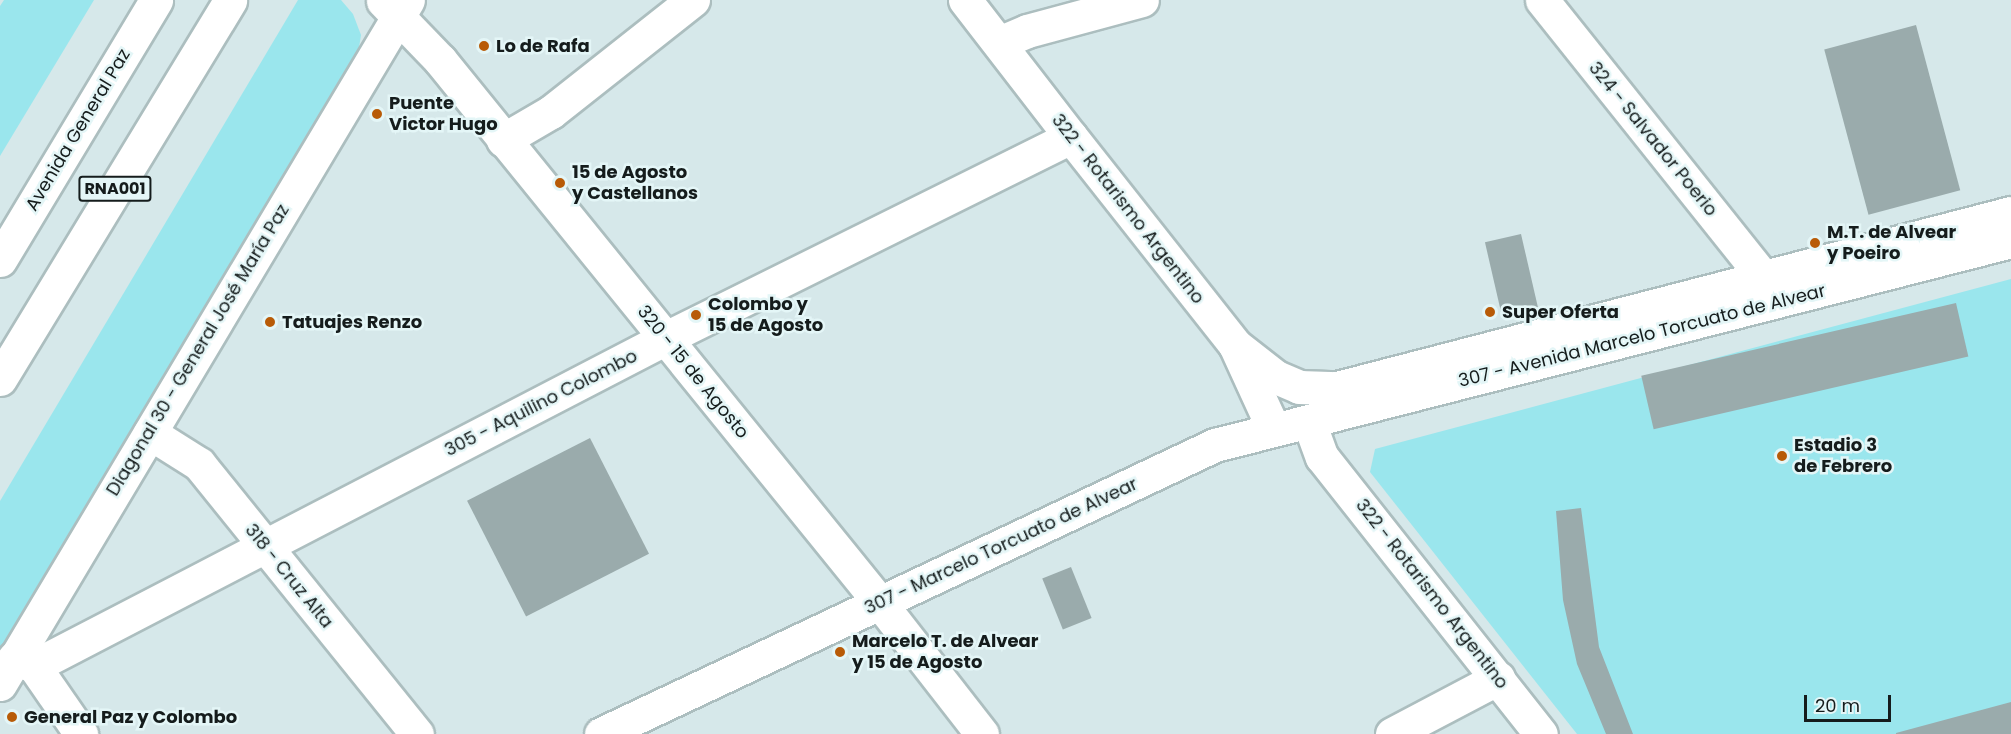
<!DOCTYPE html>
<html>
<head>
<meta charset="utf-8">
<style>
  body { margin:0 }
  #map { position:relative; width:2011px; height:734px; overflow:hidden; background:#d6e8ea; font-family:Poppins,sans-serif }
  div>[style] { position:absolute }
  .green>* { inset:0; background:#9ae6ed }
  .building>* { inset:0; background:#9aabac; transform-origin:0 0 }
  .roads { filter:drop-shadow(2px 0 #acbebf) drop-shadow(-2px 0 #acbebf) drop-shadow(0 2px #acbebf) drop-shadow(0 -2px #acbebf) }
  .street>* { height:33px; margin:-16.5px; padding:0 16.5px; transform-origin:16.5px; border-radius:16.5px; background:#fff }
  .secondary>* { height:33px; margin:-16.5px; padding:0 16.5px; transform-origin:16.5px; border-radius:16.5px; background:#fff }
  .highway>* { height:33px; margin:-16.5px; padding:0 16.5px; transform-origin:16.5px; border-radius:16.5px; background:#fff }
  .dots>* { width:16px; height:16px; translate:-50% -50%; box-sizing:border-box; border:3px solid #e4f6f7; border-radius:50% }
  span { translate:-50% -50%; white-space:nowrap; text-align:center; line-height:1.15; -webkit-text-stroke:5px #e4f6f7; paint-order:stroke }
  .shield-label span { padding:2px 4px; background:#e4f6f7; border:2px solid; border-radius:4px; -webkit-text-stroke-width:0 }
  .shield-label { font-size:16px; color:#151c1c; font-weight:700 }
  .poi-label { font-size:18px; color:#151c1c; font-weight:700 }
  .left { translate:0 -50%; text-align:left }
  .street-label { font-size:18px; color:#151c1c }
  .scale { position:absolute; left:1804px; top:695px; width:87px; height:27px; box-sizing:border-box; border:3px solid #151c1c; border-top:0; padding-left:8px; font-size:18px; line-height:21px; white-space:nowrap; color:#151c1c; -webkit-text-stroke:4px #e4f6f7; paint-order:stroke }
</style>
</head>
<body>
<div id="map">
  <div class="green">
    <div style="clip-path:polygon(4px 0,94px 0,0 156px,0 6px)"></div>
    <div style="clip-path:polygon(298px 0,341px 0,353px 14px,361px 35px,358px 54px,0 672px,0 501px)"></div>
    <div style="clip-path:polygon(2011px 279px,2011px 734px,1577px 734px,1370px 472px,1375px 449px)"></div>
  </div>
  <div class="building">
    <div style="left:1916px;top:25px;width:171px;height:95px;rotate:75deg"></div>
    <div style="left:1521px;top:234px;width:75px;height:37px;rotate:77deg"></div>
    <div style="left:1956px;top:303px;width:55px;height:323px;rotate:77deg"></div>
    <div style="left:590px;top:438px;width:130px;height:138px;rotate:63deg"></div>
    <div style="clip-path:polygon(1581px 508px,1599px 647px,1633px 734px,1606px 734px,1577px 664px,1563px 600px,1556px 511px)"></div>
    <div style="left:1071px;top:567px;width:55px;height:31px;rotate:68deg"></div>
    <div style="clip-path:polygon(2011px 702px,2011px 734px,1896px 734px,1896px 733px)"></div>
  </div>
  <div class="roads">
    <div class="street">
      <div style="left:965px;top:0;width:173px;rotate:52.3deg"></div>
      <div style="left:1542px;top:0;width:356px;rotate:51.4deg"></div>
      <div style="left:999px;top:43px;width:30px;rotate:-23deg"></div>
      <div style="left:1027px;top:31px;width:119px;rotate:-15.1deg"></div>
      <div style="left:503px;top:140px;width:56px;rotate:-30.3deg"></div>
      <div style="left:551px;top:112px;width:181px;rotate:-38.3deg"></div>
      <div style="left:1309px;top:422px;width:37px;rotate:70deg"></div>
      <div style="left:1322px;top:457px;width:353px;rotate:51.7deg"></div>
      <div style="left:150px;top:433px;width:58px;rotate:32.3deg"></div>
      <div style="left:199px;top:464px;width:347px;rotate:51.1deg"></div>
      <div style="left:880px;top:603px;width:166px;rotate:52.1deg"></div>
      <div style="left:14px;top:658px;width:22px;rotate:22deg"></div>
      <div style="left:34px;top:666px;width:712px;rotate:-27.43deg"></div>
      <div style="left:34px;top:666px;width:83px;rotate:55.3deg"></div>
      <div style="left:1392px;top:734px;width:120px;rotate:-27.8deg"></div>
    </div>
    <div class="secondary">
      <div style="left:383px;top:1px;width:82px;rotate:46deg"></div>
      <div style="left:440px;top:60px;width:699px;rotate:50.98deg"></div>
      <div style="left:666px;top:338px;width:452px;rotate:-26.4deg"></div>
      <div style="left:1071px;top:137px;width:265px;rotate:51.7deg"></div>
      <div style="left:1235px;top:345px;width:91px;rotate:65.4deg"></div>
      <div style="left:1235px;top:345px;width:52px;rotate:38deg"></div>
      <div style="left:1276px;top:377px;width:25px;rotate:23deg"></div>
      <div style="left:1299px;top:387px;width:38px;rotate:2deg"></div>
      <div style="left:1337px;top:388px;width:696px;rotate:-14.56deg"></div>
      <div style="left:0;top:684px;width:796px;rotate:-59.18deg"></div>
      <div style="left:601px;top:734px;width:679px;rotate:-25.21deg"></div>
      <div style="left:1215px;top:445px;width:822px;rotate:-14.37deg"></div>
    </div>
    <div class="highway">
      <div style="left:0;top:260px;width:303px;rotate:-59deg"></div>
      <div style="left:0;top:379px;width:443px;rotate:-58.7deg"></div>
    </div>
  </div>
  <div class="dots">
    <div style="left:484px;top:46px;background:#b85b07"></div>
    <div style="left:377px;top:114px;background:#b85b07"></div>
    <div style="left:560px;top:183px;background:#b85b07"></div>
    <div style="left:1815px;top:243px;background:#b85b07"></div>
    <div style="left:1490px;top:312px;background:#b85b07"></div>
    <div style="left:696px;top:315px;background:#b85b07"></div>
    <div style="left:270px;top:322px;background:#b85b07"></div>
    <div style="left:1782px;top:456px;background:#b85b07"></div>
    <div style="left:840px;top:652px;background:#b85b07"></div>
    <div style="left:12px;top:717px;background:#b85b07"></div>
  </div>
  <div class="shield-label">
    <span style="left:115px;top:189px">RNA001</span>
  </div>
  <div class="poi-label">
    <span class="left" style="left:496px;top:46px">Lo de Rafa</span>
    <span class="left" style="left:389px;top:114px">Puente<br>Victor Hugo</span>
    <span class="left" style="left:572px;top:183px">15 de Agosto<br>y Castellanos</span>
    <span class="left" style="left:1827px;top:243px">M.T. de Alvear<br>y Poeiro</span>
    <span class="left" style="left:708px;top:315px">Colombo y<br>15 de Agosto</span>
    <span class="left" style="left:1502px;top:312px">Super Oferta</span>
    <span class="left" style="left:282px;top:322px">Tatuajes Renzo</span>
    <span class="left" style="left:1794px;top:456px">Estadio 3<br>de Febrero</span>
    <span class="left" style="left:852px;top:652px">Marcelo T. de Alvear<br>y 15 de Agosto</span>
    <span class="left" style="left:24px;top:717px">General Paz y Colombo</span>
  </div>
  <div class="street-label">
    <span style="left:78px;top:130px;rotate:-59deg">Avenida General Paz</span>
    <span style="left:1653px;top:139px;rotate:51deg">324 - Salvador Poerio</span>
    <span style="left:1128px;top:209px;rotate:52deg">322 - Rotarismo Argentino</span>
    <span style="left:1642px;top:336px;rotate:-14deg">307 - Avenida Marcelo Torcuato de Alvear</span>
    <span style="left:198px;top:350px;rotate:-59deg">Diagonal 30 - General José María Paz</span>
    <span style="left:693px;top:372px;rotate:51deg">320 - 15 de Agosto</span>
    <span style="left:541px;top:403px;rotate:-27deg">305 - Aquilino Colombo</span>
    <span style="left:1001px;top:546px;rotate:-25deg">307 - Marcelo Torcuato de Alvear</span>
    <span style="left:289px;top:576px;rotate:51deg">318 - Cruz Alta</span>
    <span style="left:1432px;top:594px;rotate:52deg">322 - Rotarismo Argentino</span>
  </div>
  <div class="scale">20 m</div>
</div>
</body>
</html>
